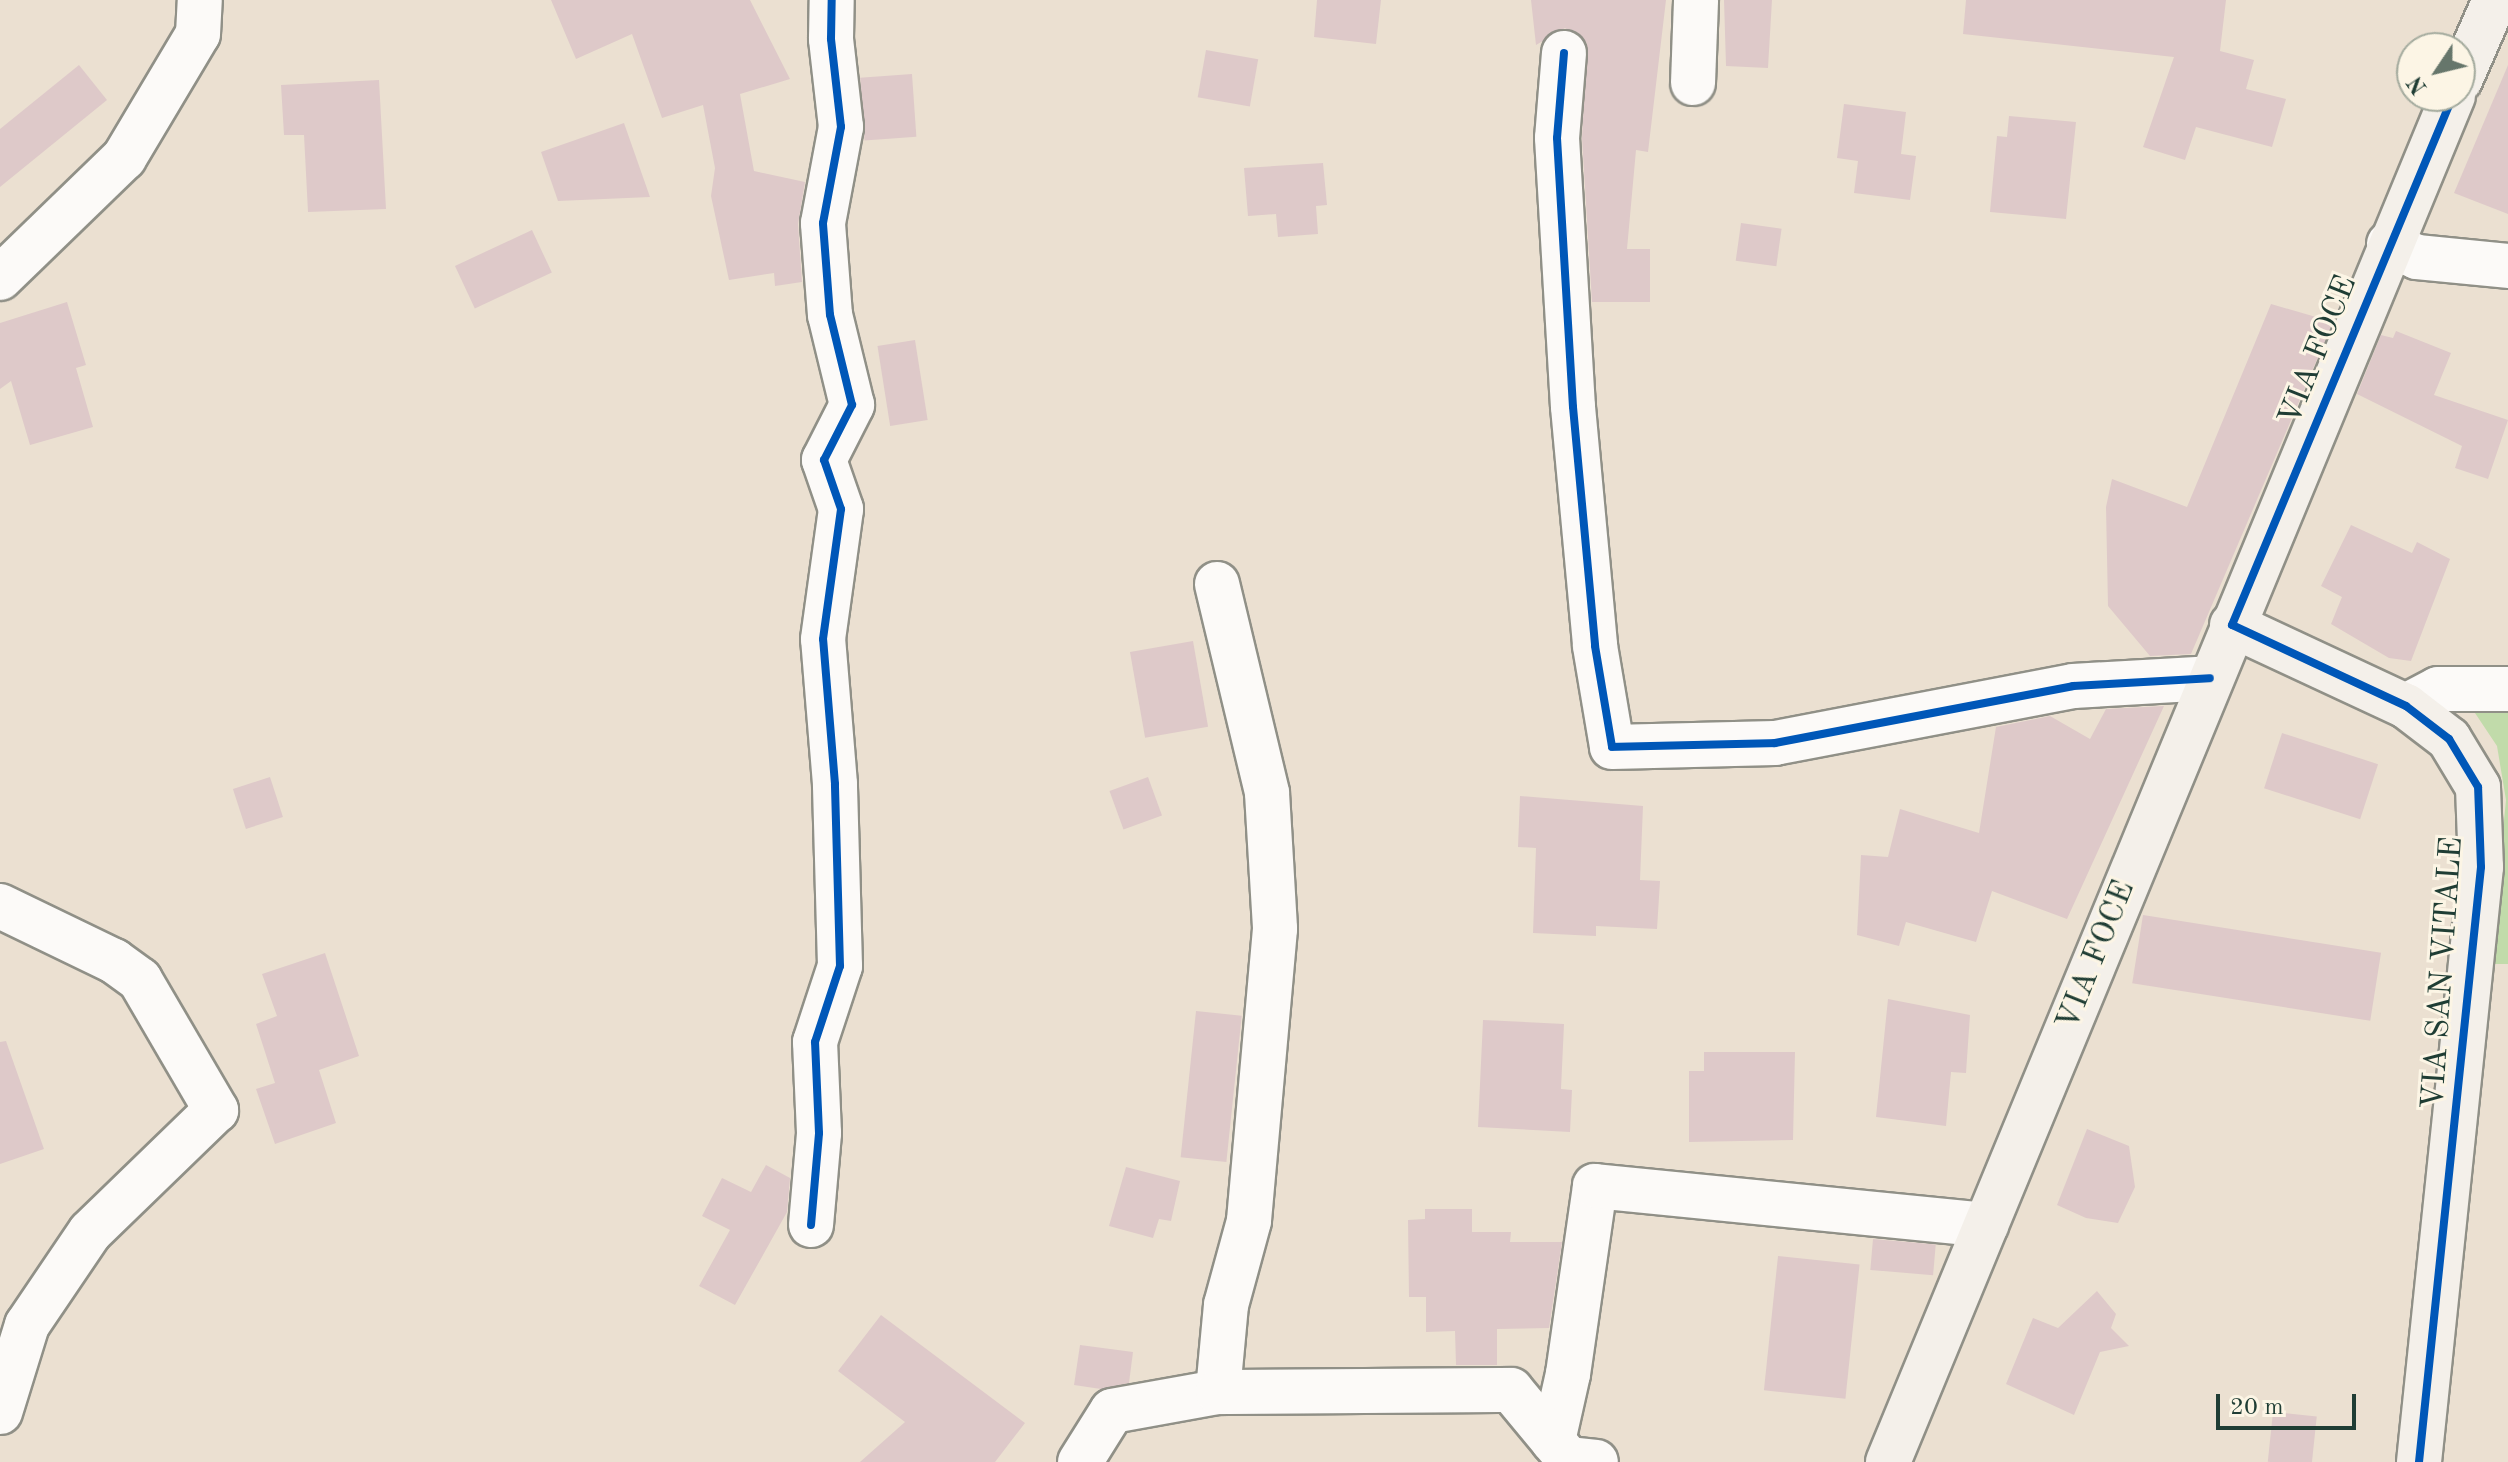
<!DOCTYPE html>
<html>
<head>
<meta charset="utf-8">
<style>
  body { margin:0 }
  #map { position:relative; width:2508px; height:1462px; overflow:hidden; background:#ebe0d1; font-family:"Old Standard TT",serif }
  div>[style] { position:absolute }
  .green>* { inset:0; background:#c1dbaa }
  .building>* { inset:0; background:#dec9c9; transform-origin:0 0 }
  .roads { filter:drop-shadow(2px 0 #909087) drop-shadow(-2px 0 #909087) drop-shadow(0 2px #909087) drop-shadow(0 -2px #909087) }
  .street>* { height:44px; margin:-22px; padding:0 22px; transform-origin:22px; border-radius:22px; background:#fcfaf8 }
  .secondary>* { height:44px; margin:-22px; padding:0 22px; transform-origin:22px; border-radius:22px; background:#f4f0ea }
  .cycleway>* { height:8px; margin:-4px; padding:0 4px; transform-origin:4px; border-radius:4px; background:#0057b8 }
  span { translate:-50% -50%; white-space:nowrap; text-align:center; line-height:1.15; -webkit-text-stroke:6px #fcf5e5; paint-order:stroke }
  .street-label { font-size:32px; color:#1f3d34 }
  .north { position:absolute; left:2396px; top:32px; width:80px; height:80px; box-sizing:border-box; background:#fcf5e5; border:2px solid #a4ab9e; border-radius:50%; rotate:235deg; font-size:22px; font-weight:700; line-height:32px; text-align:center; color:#1f3d34 }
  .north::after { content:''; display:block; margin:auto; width:28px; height:36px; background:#66766b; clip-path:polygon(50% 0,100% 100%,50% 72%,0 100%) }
  .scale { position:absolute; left:2216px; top:1394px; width:140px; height:36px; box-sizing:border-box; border:4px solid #1f3d34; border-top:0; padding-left:10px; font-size:24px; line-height:28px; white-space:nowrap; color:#1f3d34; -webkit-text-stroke:6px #fcf5e5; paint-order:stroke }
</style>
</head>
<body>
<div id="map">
  <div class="green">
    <div style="clip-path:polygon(2508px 700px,2508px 964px,2490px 964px,2506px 800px,2497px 746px,2471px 707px)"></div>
  </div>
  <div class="building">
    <div style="clip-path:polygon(551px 0,750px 0,790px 79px,740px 94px,754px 171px,805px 182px,798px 224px,802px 282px,775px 286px,774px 273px,729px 280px,711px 196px,715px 168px,703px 105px,662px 118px,632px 34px,576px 59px)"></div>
    <div style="clip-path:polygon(1317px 0,1381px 0,1376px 44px,1314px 37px)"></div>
    <div style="clip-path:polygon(1531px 0,1666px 0,1648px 152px,1636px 150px,1627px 249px,1650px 249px,1650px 302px,1592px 302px,1582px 138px,1587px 43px,1565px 28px,1536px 45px)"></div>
    <div style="clip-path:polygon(1724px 0,1772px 0,1768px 68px,1726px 66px)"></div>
    <div style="clip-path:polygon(1966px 0,2226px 0,2220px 51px,2254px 60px,2246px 89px,2286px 99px,2272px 147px,2196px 127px,2185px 160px,2143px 147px,2174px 57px,1963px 34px)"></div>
    <div style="left:1206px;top:50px;width:53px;height:48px;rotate:10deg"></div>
    <div style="clip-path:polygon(79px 65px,107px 100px,0 187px,0 129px)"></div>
    <div style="clip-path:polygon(2508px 65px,2508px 214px,2454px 193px)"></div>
    <div style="left:912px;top:74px;width:63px;height:52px;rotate:86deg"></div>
    <div style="clip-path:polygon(379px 80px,386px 209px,308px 212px,304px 135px,284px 135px,281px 85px)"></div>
    <div style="clip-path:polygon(1844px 104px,1906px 112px,1901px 154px,1916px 156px,1910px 200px,1854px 193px,1858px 161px,1837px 158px)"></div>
    <div style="clip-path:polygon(2009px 116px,2076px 122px,2066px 219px,1990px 212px,1997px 136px,2007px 137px)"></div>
    <div style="clip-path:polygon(624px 123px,650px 197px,558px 201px,541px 152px)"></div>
    <div style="clip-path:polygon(1323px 163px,1327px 205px,1316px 206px,1318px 234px,1278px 237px,1276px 214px,1248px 216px,1244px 168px)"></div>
    <div style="left:1741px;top:223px;width:41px;height:38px;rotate:8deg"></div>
    <div style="left:532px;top:230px;width:47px;height:85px;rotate:65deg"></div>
    <div style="clip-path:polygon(67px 302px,86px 365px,76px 368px,93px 427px,30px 445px,11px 381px,0 389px,0 323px)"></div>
    <div style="clip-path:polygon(2271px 304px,2333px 322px,2191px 654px,2150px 656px,2108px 606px,2106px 507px,2112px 479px,2187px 507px)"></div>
    <div style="clip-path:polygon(2396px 331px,2451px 353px,2434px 395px,2508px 420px,2488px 479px,2455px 468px,2462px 446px,2357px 394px,2381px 335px,2393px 338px)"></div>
    <div style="left:915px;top:340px;width:81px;height:38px;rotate:81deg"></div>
    <div style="clip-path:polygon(2351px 525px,2412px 553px,2417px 542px,2450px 559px,2411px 661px,2389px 658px,2331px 624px,2342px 597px,2321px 586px)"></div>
    <div style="left:1193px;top:641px;width:87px;height:64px;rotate:80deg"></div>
    <div style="clip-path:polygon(2164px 706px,2067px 919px,1992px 891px,1976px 942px,1906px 922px,1899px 946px,1857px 935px,1861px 855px,1888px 857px,1900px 809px,1979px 833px,1996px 727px,2050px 716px,2090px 739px,2106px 709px)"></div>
    <div style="left:2282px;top:733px;width:101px;height:58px;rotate:18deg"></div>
    <div style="left:270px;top:777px;width:42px;height:39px;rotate:72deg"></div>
    <div style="left:1148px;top:777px;width:41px;height:41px;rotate:70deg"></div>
    <div style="clip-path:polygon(1520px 796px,1643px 806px,1640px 880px,1660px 881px,1657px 929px,1596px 926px,1596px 936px,1533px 933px,1536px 848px,1518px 847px)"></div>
    <div style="left:2143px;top:915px;width:241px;height:69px;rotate:9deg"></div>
    <div style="clip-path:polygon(325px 953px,359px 1056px,319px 1070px,336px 1123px,275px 1144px,256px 1089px,275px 1083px,256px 1024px,277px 1016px,262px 974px)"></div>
    <div style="clip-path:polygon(1888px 999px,1970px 1015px,1966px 1073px,1951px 1072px,1946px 1126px,1876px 1117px)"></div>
    <div style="left:1196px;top:1011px;width:46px;height:147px;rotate:6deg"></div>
    <div style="clip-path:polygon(1483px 1020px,1564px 1024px,1561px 1089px,1572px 1090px,1570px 1132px,1478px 1127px)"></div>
    <div style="clip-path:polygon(6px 1041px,44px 1149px,0 1164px,0 1042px)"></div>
    <div style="clip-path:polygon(1704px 1052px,1795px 1052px,1793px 1140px,1689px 1142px,1689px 1071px,1704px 1071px)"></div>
    <div style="clip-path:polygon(2087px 1129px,2129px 1146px,2135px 1187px,2118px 1223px,2086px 1218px,2057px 1205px)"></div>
    <div style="clip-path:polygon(766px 1165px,790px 1178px,787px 1212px,735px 1305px,699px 1286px,730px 1230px,702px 1216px,722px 1178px,751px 1192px)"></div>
    <div style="clip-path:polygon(1126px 1167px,1180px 1181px,1171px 1221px,1159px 1219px,1153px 1238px,1109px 1226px)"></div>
    <div style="clip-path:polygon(1425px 1209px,1472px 1209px,1472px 1232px,1511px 1232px,1510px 1242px,1562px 1242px,1549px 1328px,1497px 1329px,1497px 1365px,1456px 1365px,1455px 1331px,1426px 1332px,1426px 1297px,1409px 1297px,1408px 1220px,1425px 1219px)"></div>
    <div style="left:1873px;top:1239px;width:63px;height:31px;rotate:5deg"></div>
    <div style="left:1778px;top:1256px;width:82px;height:135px;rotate:6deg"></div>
    <div style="clip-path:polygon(2097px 1291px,2116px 1314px,2111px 1328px,2129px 1346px,2100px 1352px,2074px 1415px,2006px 1384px,2033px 1318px,2058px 1328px)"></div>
    <div style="clip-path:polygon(881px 1315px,1025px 1423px,995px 1462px,860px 1462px,905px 1422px,838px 1371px)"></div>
    <div style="clip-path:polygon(1080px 1345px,1133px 1352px,1129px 1383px,1101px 1389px,1074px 1385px)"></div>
    <div style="left:2273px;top:1412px;width:44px;height:50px;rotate:6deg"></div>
  </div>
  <div class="roads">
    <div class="street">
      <div style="left:1564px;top:53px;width:85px;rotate:94.7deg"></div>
      <div style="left:1557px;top:138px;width:269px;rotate:86.6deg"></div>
      <div style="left:1573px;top:407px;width:240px;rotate:84.7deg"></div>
      <div style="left:1595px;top:646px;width:102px;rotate:80.4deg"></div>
      <div style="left:1612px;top:747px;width:163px;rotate:-1.4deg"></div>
      <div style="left:1775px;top:743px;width:303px;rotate:-10.8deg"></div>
      <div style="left:2073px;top:686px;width:137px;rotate:-3.3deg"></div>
      <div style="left:1693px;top:83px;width:83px;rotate:-87.9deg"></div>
      <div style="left:2389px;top:244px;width:31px;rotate:25deg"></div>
      <div style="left:2417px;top:257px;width:91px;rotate:5.6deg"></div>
      <div style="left:0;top:278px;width:173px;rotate:-44.1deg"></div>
      <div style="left:124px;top:158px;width:144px;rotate:-59.2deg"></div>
      <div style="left:198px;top:34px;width:34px;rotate:-87deg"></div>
      <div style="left:1217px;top:584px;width:215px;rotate:76.5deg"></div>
      <div style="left:1267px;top:793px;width:136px;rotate:86.6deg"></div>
      <div style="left:1275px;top:929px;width:293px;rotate:95.1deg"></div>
      <div style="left:1249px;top:1221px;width:87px;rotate:105.3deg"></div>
      <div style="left:1226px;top:1305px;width:87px;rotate:95.3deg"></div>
      <div style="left:2406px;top:706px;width:36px;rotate:-28deg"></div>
      <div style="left:2438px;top:689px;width:70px"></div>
      <div style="left:0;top:906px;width:127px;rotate:25.8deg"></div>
      <div style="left:114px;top:961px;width:32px;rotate:36deg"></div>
      <div style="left:140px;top:980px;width:151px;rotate:59.7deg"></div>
      <div style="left:216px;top:1110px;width:175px;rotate:135.9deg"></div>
      <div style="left:90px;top:1232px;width:112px;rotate:124.1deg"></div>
      <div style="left:27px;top:1325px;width:91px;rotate:107.2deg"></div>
      <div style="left:811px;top:1225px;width:92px;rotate:-85deg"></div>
      <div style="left:819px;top:1133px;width:91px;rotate:-92.5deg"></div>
      <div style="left:815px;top:1042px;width:80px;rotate:-71.8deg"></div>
      <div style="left:840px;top:966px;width:182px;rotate:-91.6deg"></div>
      <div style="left:835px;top:784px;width:145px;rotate:-94.7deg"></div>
      <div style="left:823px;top:639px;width:131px;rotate:-82.1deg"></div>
      <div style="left:841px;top:509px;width:52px;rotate:-109.1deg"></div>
      <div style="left:824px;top:460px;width:62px;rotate:-63deg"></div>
      <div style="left:852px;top:405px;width:93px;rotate:-103.7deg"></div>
      <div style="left:830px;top:315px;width:92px;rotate:-94.4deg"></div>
      <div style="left:823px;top:223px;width:98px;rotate:-79.4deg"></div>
      <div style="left:841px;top:127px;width:89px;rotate:-96.5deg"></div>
      <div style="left:831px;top:39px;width:39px;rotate:-89deg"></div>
      <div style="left:1553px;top:1441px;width:69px;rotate:-77.4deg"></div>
      <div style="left:1568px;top:1374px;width:190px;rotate:-81.8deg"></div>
      <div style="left:1595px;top:1186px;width:393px;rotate:5.7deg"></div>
      <div style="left:1080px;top:1462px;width:60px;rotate:-57.9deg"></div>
      <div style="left:1112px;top:1411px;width:108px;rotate:-10.2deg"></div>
      <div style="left:1218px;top:1392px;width:293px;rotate:-0.4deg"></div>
      <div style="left:1511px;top:1390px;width:89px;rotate:50.4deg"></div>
      <div style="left:1568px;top:1459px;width:28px;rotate:6deg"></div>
    </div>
    <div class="secondary">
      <div style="left:2460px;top:80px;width:87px;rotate:-66.4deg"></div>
      <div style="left:2232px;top:625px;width:192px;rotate:25deg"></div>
      <div style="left:2406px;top:706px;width:54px;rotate:37.5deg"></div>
      <div style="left:2449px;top:739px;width:56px;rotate:58.9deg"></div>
      <div style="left:2478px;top:787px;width:80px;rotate:87.9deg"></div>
      <div style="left:2481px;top:867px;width:598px;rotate:95.95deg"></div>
      <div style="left:1888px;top:1462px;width:1478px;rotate:-67.53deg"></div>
    </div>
  </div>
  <div class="cycleway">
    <div style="left:1564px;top:53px;width:85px;rotate:94.7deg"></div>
    <div style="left:1557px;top:138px;width:269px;rotate:86.6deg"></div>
    <div style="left:1573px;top:407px;width:240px;rotate:84.7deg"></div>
    <div style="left:1595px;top:646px;width:102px;rotate:80.4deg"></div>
    <div style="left:1612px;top:747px;width:163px;rotate:-1.4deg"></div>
    <div style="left:1775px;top:743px;width:303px;rotate:-10.8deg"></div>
    <div style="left:2073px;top:686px;width:137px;rotate:-3.3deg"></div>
    <div style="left:811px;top:1225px;width:92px;rotate:-85deg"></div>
    <div style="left:819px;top:1133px;width:91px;rotate:-92.5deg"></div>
    <div style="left:815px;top:1042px;width:80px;rotate:-71.8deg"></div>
    <div style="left:840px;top:966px;width:182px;rotate:-91.6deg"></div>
    <div style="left:835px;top:784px;width:145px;rotate:-94.7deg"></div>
    <div style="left:823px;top:639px;width:131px;rotate:-82.1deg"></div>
    <div style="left:841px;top:509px;width:52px;rotate:-109.1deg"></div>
    <div style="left:824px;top:460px;width:62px;rotate:-63deg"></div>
    <div style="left:852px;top:405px;width:93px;rotate:-103.7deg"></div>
    <div style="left:830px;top:315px;width:92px;rotate:-94.4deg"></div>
    <div style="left:823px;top:223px;width:98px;rotate:-79.4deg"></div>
    <div style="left:841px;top:127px;width:89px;rotate:-96.5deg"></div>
    <div style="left:831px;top:39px;width:39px;rotate:-89deg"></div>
    <div style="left:2419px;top:1462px;width:598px;rotate:-84.05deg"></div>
    <div style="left:2481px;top:867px;width:80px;rotate:-92.1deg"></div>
    <div style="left:2478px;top:787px;width:56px;rotate:-121.1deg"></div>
    <div style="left:2449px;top:739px;width:54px;rotate:-142.5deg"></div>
    <div style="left:2406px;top:706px;width:192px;rotate:-155deg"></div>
    <div style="left:2232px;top:625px;width:573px;rotate:-67.33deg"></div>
  </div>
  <div class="street-label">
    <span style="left:2319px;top:351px;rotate:-68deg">VIA FOCE</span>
    <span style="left:2097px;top:956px;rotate:-68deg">VIA FOCE</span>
    <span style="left:2444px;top:973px;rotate:-86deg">VIA SAN VITALE</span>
  </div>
  <div class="north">N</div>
  <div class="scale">20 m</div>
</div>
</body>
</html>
